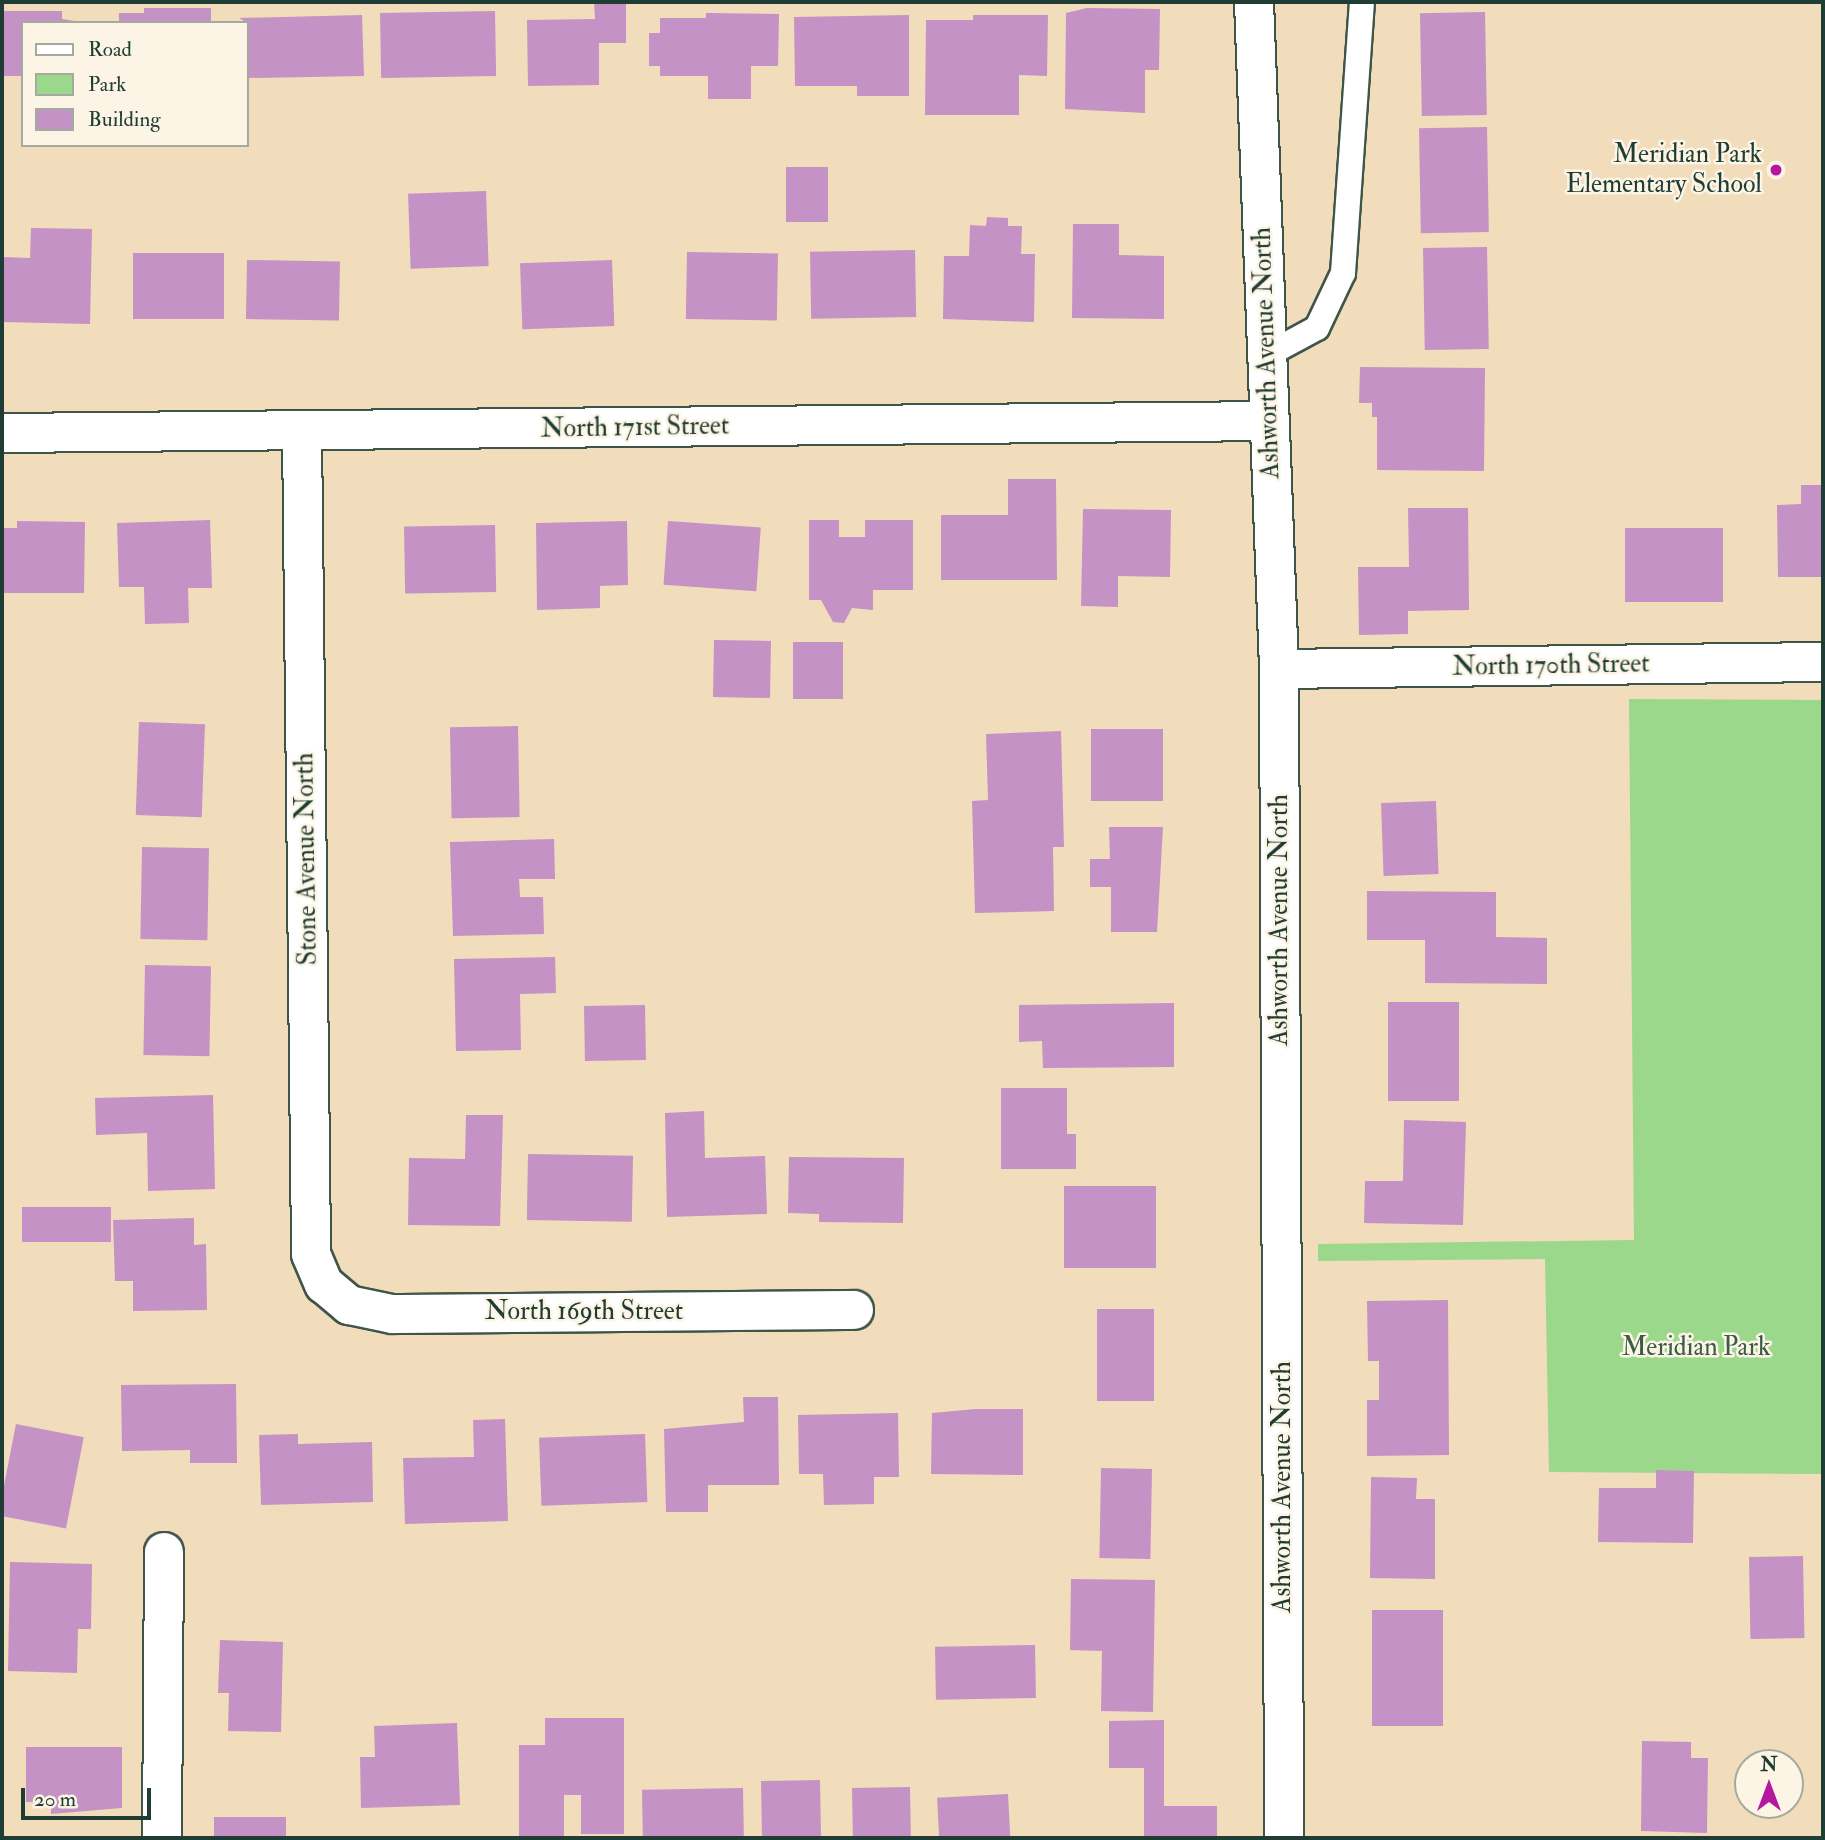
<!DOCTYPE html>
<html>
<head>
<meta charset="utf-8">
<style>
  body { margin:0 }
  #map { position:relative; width:1825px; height:1840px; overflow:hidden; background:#f1dcbb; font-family:"IM FELL Double Pica",serif }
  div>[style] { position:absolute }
  .green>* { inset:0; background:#9cd88c }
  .building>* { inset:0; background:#c492c4; transform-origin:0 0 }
  .roads { filter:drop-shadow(2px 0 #3e5548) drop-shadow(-2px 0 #3e5548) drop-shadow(0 2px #3e5548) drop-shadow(0 -2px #3e5548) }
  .service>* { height:24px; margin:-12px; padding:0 12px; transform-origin:12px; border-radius:12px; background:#fff }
  .minor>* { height:38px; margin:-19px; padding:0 19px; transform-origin:19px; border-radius:19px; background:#fff }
  .dots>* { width:19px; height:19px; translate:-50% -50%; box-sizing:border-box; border:4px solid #fcf5e5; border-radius:50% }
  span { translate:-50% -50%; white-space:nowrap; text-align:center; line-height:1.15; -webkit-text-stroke:5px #fcf5e5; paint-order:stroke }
  .poi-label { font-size:26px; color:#1f3d34 }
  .right { translate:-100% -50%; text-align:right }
  .street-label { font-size:26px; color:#1f3d34 }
  .park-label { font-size:26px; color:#385c46 }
  .frame { position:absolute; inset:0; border:4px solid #1f3d34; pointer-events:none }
  .legend { position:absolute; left:21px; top:21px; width:228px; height:126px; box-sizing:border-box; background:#fcf5e5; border:2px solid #a4ab9e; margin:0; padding:9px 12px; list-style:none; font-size:21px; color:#1f3d34 }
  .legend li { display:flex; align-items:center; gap:14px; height:35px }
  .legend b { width:35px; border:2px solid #a4ab9e }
  .north { position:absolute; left:1734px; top:1749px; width:70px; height:70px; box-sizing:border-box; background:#fcf5e5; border:2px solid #a4ab9e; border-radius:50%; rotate:0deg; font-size:19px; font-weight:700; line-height:28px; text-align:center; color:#1f3d34 }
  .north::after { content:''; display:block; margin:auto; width:24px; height:32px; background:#b5179e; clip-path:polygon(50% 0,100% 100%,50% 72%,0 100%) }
  .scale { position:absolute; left:21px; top:1788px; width:130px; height:32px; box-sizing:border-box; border:4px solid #1f3d34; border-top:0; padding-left:9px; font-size:21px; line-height:24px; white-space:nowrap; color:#1f3d34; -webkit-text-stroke:5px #fcf5e5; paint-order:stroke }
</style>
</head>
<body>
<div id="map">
  <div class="green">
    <div style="clip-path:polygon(1629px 699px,1823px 700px,1823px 1474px,1549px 1472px,1545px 1259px,1318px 1261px,1318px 1244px,1634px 1240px)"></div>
  </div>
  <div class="building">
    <div style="clip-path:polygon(594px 2px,626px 2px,626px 43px,599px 43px,599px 85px,528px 86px,527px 20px,595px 19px)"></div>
    <div style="clip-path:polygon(144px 8px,211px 8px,211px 23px,119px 23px,119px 13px,144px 13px)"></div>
    <div style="clip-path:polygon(1087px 8px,1160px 9px,1159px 70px,1145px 70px,1145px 113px,1065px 109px,1066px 13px)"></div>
    <div style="clip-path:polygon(2px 11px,62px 11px,62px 19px,87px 23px,23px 23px,23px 76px,2px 76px)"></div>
    <div style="left:495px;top:11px;width:65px;height:115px;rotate:89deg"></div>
    <div style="left:1485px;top:12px;width:103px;height:65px;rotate:89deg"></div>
    <div style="clip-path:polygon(706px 13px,779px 14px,778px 66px,751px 66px,751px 99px,708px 99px,708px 76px,660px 76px,660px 66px,649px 66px,649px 33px,660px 33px,660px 18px,706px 18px)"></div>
    <div style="clip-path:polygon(362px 15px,364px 76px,247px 78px,247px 23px,239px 18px)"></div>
    <div style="clip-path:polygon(909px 15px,909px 96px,857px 96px,857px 86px,795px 86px,794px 17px)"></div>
    <div style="clip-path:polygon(973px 15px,1048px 15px,1047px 76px,1019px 75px,1019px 115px,925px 115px,926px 20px,973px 20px)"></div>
    <div style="left:1487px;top:127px;width:105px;height:68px;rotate:89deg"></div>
    <div style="left:786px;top:167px;width:42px;height:55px"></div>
    <div style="left:486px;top:191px;width:75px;height:78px;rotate:88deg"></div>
    <div style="clip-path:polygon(987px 217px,1008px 218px,1008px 226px,1022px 226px,1021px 254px,1035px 254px,1034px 322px,943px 319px,944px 256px,969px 256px,970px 225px,986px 226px)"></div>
    <div style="clip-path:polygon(1073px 224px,1119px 224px,1119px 255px,1164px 256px,1164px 319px,1072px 318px)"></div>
    <div style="clip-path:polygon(31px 228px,92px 229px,90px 324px,2px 322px,2px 257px,30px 258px)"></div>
    <div style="left:1487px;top:247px;width:102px;height:64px;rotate:89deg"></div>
    <div style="left:915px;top:250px;width:67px;height:105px;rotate:89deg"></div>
    <div style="left:687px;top:252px;width:91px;height:67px;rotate:1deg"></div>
    <div style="left:133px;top:253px;width:91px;height:66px"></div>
    <div style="left:247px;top:260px;width:93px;height:59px;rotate:1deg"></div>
    <div style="left:612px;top:260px;width:66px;height:92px;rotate:88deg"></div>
    <div style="clip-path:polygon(1360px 367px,1485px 368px,1484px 471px,1377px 470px,1377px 417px,1372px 417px,1372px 403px,1359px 403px)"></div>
    <div style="clip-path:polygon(1008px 479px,1056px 479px,1057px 580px,941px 580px,941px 515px,1008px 515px)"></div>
    <div style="clip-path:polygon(1801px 485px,1823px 485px,1823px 577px,1778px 577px,1777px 505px,1801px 504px)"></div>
    <div style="clip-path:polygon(1408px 508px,1468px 508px,1469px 610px,1408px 611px,1408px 634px,1359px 635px,1358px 567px,1409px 567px)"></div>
    <div style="clip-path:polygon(1083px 509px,1171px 510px,1170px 577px,1118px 576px,1118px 607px,1081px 606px)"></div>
    <div style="clip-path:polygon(210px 520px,212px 588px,188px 588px,189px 623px,145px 624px,144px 587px,119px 587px,117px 523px)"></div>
    <div style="clip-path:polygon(809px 520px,839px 520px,839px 537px,865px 537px,865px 520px,913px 520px,913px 590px,873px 590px,873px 610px,852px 608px,844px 623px,833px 622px,821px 600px,809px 600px)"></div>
    <div style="clip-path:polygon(17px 521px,85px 522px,84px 593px,2px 593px,2px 528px,17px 528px)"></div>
    <div style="clip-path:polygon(627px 521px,628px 585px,600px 586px,600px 608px,537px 610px,536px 523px)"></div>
    <div style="left:668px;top:521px;width:93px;height:64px;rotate:4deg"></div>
    <div style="left:495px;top:525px;width:67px;height:91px;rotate:89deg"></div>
    <div style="left:1625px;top:528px;width:98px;height:74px"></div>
    <div style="left:714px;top:640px;width:57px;height:57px;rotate:1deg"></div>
    <div style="left:843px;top:642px;width:57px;height:50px;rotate:90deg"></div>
    <div style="left:139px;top:722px;width:66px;height:93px;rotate:2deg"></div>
    <div style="left:518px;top:726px;width:91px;height:68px;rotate:89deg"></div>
    <div style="left:1091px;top:729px;width:72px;height:72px"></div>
    <div style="clip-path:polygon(1061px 731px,1064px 847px,1053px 847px,1054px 911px,975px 913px,972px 801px,988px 800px,986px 734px)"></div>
    <div style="left:1436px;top:801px;width:73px;height:55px;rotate:88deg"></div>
    <div style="clip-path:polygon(1109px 827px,1163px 827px,1157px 932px,1111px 932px,1111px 887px,1090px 887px,1090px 859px,1110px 859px)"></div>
    <div style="clip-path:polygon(554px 839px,555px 879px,519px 879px,520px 897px,543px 897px,544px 934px,453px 936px,450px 842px)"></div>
    <div style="left:142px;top:847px;width:67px;height:92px;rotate:1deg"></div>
    <div style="clip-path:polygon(1367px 891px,1496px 892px,1496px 937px,1547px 938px,1547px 984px,1425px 983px,1425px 940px,1367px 940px)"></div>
    <div style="clip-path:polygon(555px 957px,556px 993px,520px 994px,521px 1050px,456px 1051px,454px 959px)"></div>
    <div style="left:145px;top:965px;width:66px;height:90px;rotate:1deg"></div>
    <div style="left:1388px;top:1002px;width:71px;height:99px"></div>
    <div style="clip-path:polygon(1174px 1003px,1174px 1067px,1043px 1068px,1042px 1041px,1019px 1042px,1019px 1005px)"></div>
    <div style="left:645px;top:1005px;width:55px;height:61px;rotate:89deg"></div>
    <div style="clip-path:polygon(1001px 1088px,1067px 1088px,1067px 1134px,1076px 1134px,1076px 1169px,1001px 1169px)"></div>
    <div style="clip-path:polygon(213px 1095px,215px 1189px,148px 1191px,147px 1133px,96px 1135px,95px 1098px)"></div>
    <div style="clip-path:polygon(704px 1111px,705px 1158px,765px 1156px,767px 1214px,667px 1217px,665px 1113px)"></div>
    <div style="clip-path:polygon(466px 1115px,503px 1115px,500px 1226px,408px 1225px,409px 1158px,465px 1159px)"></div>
    <div style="clip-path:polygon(1404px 1120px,1466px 1122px,1463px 1225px,1364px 1223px,1365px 1181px,1403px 1181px)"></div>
    <div style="left:528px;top:1154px;width:105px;height:66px;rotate:1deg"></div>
    <div style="clip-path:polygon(789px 1157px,904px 1158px,903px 1223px,819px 1222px,819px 1214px,788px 1213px)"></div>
    <div style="left:1064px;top:1186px;width:92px;height:82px"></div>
    <div style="left:111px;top:1207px;width:35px;height:89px;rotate:90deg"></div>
    <div style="clip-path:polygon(194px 1218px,194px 1245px,206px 1244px,207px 1310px,133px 1311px,133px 1281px,115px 1281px,113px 1220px)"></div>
    <div style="clip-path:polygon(1448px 1300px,1449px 1455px,1367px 1456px,1367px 1400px,1379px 1400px,1379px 1361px,1368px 1361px,1367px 1301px)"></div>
    <div style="left:1097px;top:1309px;width:57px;height:92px"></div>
    <div style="clip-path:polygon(236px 1384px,237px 1463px,190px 1463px,190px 1450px,122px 1451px,121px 1385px)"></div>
    <div style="clip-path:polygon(743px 1397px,778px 1397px,779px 1485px,708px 1485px,708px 1512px,666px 1512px,664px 1429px,744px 1422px)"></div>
    <div style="clip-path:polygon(976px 1409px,1023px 1409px,1023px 1475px,931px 1474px,932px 1413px)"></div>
    <div style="clip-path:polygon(898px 1413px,899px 1477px,874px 1477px,874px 1504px,824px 1505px,823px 1474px,799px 1474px,798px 1415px)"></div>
    <div style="clip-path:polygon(505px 1419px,508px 1521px,405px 1524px,403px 1458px,474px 1457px,473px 1420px)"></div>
    <div style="left:16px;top:1424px;width:69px;height:93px;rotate:11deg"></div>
    <div style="clip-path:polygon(298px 1434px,298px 1444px,372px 1442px,373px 1502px,261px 1505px,259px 1435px)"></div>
    <div style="left:645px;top:1434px;width:68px;height:106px;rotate:88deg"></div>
    <div style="left:1101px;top:1468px;width:51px;height:90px;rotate:1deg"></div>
    <div style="clip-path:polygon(1656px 1470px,1694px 1471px,1693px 1543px,1598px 1542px,1599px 1488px,1656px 1488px)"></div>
    <div style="clip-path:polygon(1371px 1477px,1417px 1478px,1416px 1499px,1435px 1499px,1435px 1579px,1370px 1578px)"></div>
    <div style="left:1803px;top:1556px;width:82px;height:54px;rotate:89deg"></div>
    <div style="clip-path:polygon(10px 1562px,92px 1564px,91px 1629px,78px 1629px,77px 1673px,8px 1671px)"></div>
    <div style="clip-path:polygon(1071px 1579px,1155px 1580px,1153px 1712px,1101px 1711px,1102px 1651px,1070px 1650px)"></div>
    <div style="left:1372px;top:1610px;width:71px;height:116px"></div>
    <div style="clip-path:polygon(220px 1640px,283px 1642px,281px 1732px,228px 1731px,229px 1693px,218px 1693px)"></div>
    <div style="left:1035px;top:1645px;width:53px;height:100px;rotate:89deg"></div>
    <div style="clip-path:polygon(545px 1718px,624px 1718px,624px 1834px,581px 1834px,581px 1795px,564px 1795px,564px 1836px,519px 1836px,519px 1745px,545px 1745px)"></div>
    <div style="clip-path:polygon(1164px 1720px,1164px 1806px,1217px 1806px,1217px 1838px,1144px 1838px,1144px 1768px,1109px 1768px,1109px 1721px)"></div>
    <div style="clip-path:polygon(457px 1723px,460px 1805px,361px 1808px,360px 1757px,375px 1757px,374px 1726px)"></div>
    <div style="clip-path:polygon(1642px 1741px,1691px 1742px,1691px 1758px,1708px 1758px,1707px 1833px,1641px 1831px)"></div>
    <div style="clip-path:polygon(26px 1747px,122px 1747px,122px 1808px,51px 1814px,51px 1802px,26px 1802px)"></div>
    <div style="left:820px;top:1780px;width:58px;height:59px;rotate:89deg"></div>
    <div style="left:910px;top:1787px;width:51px;height:58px;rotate:89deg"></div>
    <div style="left:743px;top:1788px;width:50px;height:101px;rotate:89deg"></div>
    <div style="left:1008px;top:1794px;width:44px;height:71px;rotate:87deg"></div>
    <div style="left:214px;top:1817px;width:72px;height:21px"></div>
  </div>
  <div class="roads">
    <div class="service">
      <div style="left:1267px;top:355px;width:57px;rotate:-28.4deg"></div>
      <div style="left:1317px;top:328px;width:61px;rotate:-64.7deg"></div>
      <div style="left:1343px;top:273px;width:272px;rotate:-86deg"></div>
    </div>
    <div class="minor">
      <div style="left:1254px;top:2px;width:667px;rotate:87.85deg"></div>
      <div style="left:1279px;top:669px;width:1169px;rotate:89.75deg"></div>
      <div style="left:302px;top:431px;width:823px;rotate:89.37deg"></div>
      <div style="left:311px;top:1254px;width:33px;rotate:67deg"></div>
      <div style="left:324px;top:1284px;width:33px;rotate:40deg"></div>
      <div style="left:349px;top:1305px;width:44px;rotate:11.8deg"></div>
      <div style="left:392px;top:1314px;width:462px;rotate:-0.5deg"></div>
      <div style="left:2px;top:433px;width:1266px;rotate:-0.54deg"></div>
      <div style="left:1279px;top:669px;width:544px;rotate:-0.74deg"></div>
      <div style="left:162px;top:1838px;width:286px;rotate:-89.6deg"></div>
    </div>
  </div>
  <div class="dots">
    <div style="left:1776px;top:170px;background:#b5179e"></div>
  </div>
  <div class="poi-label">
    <span class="right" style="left:1762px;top:170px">Meridian Park<br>Elementary School</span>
  </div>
  <div class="street-label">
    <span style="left:1267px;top:353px;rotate:-92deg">Ashworth Avenue North</span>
    <span style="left:635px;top:428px;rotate:-1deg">North 171st Street</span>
    <span style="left:1551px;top:666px;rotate:-1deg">North 170th Street</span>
    <span style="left:307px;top:859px;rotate:-91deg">Stone Avenue North</span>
    <span style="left:1280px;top:920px;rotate:-90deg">Ashworth Avenue North</span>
    <span style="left:584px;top:1312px">North 169th Street</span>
    <span style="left:1283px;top:1487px;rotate:-90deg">Ashworth Avenue North</span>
  </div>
  <div class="park-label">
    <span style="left:1696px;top:1348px">Meridian Park</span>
  </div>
  <div class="frame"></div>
  <ul class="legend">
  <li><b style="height:9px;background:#fff"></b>Road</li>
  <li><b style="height:19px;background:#9cd88c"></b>Park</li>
  <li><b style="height:19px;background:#c492c4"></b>Building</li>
  </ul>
  <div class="north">N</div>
  <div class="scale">20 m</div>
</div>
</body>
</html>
